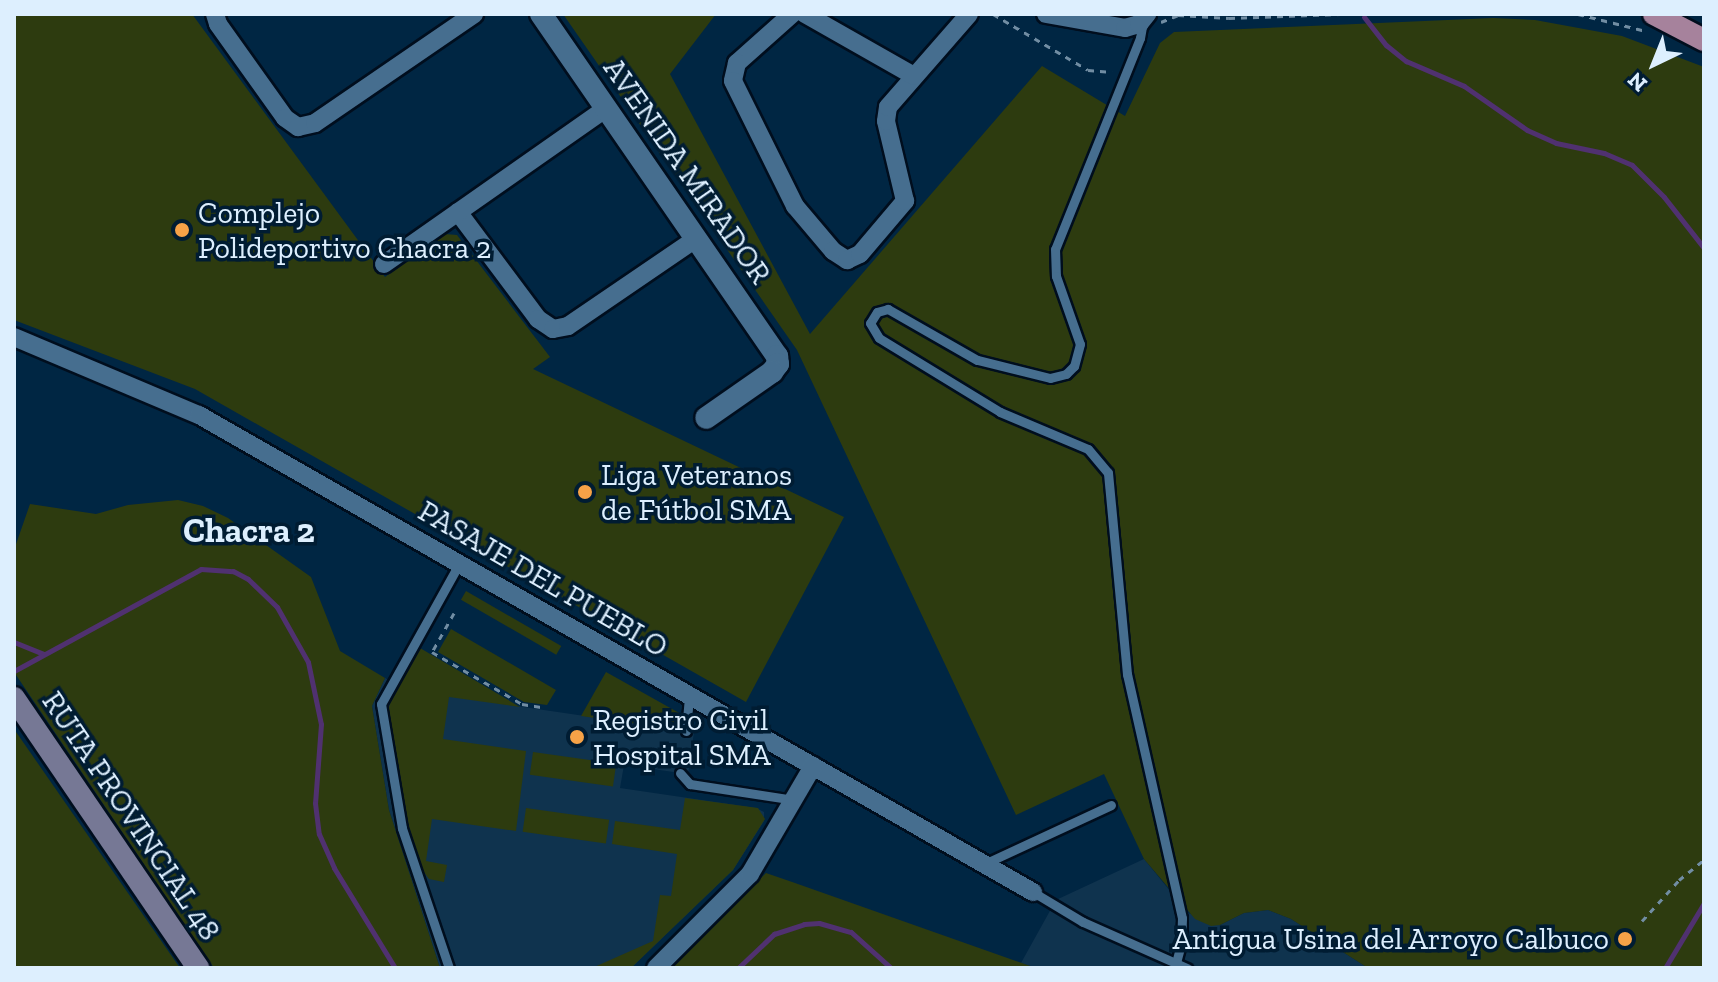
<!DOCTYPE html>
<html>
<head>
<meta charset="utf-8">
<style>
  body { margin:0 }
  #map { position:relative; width:1718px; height:982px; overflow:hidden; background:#002643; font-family:"Zilla Slab",serif }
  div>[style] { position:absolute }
  .built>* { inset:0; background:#0f334e }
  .green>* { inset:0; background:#2d3b0f; transform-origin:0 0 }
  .stream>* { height:5px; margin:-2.5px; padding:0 2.5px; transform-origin:2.5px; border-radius:2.5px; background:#503170 }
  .path>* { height:3px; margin-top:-1.5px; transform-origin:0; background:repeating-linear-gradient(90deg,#718da3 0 6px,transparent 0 12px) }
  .roads { filter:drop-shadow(2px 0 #000e1e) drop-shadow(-2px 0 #000e1e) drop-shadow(0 2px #000e1e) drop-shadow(0 -2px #000e1e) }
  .service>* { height:9px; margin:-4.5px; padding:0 4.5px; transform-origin:4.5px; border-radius:4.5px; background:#466e8f }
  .minor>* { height:18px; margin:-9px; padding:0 9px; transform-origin:9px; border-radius:9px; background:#466e8f }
  .tertiary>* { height:22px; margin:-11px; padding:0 11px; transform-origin:11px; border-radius:11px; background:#466e8f }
  .secondary>* { height:22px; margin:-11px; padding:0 11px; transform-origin:11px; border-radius:11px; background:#767895 }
  .primary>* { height:22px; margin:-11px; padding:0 11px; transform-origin:11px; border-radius:11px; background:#a6829c }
  .dots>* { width:22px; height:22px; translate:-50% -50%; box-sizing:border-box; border:4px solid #001c32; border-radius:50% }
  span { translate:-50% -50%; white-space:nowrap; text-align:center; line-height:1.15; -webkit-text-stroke:7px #001c32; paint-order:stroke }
  .street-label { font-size:30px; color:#ddeffe }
  .poi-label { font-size:30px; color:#ddeffe }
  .left { translate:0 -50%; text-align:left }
  .right { translate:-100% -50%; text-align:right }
  .quarter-label { font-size:34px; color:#ddeffe; font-weight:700 }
  .frame { position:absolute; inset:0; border:16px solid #ddeffe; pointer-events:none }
  .north { position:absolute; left:1614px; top:24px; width:80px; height:80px; -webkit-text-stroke:6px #001c32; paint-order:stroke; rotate:223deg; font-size:22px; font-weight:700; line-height:32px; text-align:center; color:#ddeffe }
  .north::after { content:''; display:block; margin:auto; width:28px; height:36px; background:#ddeffe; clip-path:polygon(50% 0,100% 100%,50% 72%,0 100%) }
</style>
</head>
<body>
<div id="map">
  <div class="built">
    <div style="clip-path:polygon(385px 678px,407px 690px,694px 732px,688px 774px,624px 765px,620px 788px,756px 808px,764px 812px,764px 821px,733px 870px,631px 968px,440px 968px,389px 810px,372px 706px)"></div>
    <div style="clip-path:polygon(1144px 859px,1188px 913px,1220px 925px,1244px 913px,1268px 910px,1291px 919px,1368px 968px,1036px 968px,1021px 963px,1056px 900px)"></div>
  </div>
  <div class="green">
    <div style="clip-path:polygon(14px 14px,192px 14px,385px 277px,445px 234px,457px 235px,550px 357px,533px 369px,844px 517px,746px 702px,195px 389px,14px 320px)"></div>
    <div style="clip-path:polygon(563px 14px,716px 14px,670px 74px,810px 334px,1042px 66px,1125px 116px,1160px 43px,1174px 32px,1493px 18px,1535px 20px,1622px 36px,1704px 67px,1704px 968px,1368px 968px,1291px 919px,1268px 910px,1244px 913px,1220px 925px,1211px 926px,1195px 919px,1144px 859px,1104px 774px,1016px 815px,797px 350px)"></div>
    <div style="clip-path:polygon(178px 500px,203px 506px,228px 518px,311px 577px,340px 651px,385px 678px,372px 706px,389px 810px,440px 968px,214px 968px,14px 672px,14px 550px,30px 504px,96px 514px,128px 505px)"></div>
    <div style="left:466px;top:591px;width:110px;height:10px;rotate:30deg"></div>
    <div style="clip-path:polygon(451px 629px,556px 690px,547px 705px,524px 702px,438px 652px)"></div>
    <div style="clip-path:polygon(420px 648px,520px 707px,449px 697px,443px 739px,526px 751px,516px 831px,432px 819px,426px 861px,447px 865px,444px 882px,429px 879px,423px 871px,408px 824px,388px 712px,391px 698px)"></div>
    <div style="clip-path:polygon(606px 672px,681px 714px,680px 730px,581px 716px)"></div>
    <div style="clip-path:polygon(14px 729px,180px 968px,14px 968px)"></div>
    <div style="left:533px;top:752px;width:84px;height:23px;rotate:8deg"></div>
    <div style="clip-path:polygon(685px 798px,758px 808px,765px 819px,733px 870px,631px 968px,592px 968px,653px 941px,660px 895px,671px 896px,677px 854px,612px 844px,615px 821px,680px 830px)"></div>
    <div style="left:526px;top:808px;width:84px;height:24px;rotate:8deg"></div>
    <div style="clip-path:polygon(766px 873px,795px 883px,1036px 968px,671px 968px)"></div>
  </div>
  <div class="stream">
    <div style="left:1364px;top:17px;width:36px;rotate:52deg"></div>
    <div style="left:1386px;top:45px;width:26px;rotate:39deg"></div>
    <div style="left:1406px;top:61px;width:63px;rotate:23.3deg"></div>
    <div style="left:1464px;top:86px;width:77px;rotate:34.9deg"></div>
    <div style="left:1527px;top:130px;width:32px;rotate:24deg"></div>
    <div style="left:1556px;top:143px;width:49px;rotate:11.8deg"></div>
    <div style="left:1604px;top:153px;width:30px;rotate:23deg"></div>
    <div style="left:1632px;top:165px;width:45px;rotate:45deg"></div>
    <div style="left:1664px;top:197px;width:65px;rotate:51.9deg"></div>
    <div style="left:14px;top:642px;width:31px;rotate:22deg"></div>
    <div style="left:14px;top:671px;width:213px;rotate:-28.6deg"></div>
    <div style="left:201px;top:569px;width:32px;rotate:4deg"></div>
    <div style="left:233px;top:571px;width:17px;rotate:28deg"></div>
    <div style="left:248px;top:579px;width:40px;rotate:44deg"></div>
    <div style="left:277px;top:607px;width:63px;rotate:60.6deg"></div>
    <div style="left:308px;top:662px;width:63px;rotate:78.2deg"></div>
    <div style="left:321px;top:724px;width:79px;rotate:94.3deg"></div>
    <div style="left:315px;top:803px;width:31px;rotate:83deg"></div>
    <div style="left:319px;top:834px;width:37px;rotate:66deg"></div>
    <div style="left:334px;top:868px;width:117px;rotate:58.6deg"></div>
    <div style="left:738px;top:968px;width:50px;rotate:-43.4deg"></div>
    <div style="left:774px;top:934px;width:32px;rotate:-18deg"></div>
    <div style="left:804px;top:924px;width:15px;rotate:-4deg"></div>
    <div style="left:819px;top:923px;width:33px;rotate:16deg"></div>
    <div style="left:851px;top:932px;width:54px;rotate:42deg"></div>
    <div style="left:1665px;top:968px;width:76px;rotate:-59deg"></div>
  </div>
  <div class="path">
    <div style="left:993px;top:14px;width:110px;rotate:30.5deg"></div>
    <div style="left:1088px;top:70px;width:24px;rotate:5deg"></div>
    <div style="left:1578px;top:14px;width:70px;rotate:14deg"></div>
    <div style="left:1161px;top:22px;width:18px;rotate:-22deg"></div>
    <div style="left:1178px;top:15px;width:51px;rotate:3.4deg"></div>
    <div style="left:1229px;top:18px;width:111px;rotate:-2.1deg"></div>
    <div style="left:454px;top:613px;width:45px;rotate:119.4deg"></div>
    <div style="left:432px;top:652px;width:104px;rotate:30deg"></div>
    <div style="left:522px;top:704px;width:24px;rotate:9deg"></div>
    <div style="left:1642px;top:921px;width:55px;rotate:-47.9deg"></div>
    <div style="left:1679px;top:880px;width:32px;rotate:-39deg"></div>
  </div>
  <div class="roads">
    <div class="service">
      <div style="left:1143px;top:21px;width:17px;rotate:100deg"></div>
      <div style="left:1140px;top:38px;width:227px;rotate:111.9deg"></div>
      <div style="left:1055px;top:249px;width:27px;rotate:88deg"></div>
      <div style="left:1056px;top:276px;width:72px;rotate:70.6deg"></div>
      <div style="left:1080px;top:344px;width:23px;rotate:105deg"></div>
      <div style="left:1074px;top:366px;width:11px;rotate:135deg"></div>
      <div style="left:1066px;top:374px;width:16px;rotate:166deg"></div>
      <div style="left:1050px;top:378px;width:75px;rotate:-166.1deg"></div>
      <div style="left:977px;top:360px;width:103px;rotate:-150.2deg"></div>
      <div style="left:888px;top:309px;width:11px;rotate:165deg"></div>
      <div style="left:877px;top:312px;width:13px;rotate:122deg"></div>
      <div style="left:870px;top:323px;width:17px;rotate:59deg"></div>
      <div style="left:879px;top:338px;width:142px;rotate:31.4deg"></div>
      <div style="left:1000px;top:412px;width:95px;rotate:22.8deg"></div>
      <div style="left:1088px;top:449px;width:31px;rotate:50deg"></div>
      <div style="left:1108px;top:473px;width:202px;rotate:84.6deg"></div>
      <div style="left:1127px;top:674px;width:250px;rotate:77.3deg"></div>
      <div style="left:1182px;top:918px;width:26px;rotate:92deg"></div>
      <div style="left:1181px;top:944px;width:20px;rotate:105deg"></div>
      <div style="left:686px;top:731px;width:36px;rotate:-85deg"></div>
      <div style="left:680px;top:773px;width:15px;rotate:48deg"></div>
      <div style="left:690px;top:784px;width:105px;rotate:8.7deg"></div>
      <div style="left:984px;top:864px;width:140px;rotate:-24.9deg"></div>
      <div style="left:1033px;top:892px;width:58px;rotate:31deg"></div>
      <div style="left:1083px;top:922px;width:114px;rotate:23.9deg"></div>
      <div style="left:449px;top:968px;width:148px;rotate:-108.6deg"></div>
      <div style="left:402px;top:828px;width:126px;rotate:-99.6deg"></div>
      <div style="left:381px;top:704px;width:160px;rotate:-60.9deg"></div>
    </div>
    <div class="minor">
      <div style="left:215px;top:14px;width:10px;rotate:73deg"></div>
      <div style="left:218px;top:24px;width:115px;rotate:54.5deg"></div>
      <div style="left:285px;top:118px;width:16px;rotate:35deg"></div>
      <div style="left:298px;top:127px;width:17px;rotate:-13deg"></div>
      <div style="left:315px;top:123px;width:193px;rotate:-34.4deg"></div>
      <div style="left:792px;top:14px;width:74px;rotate:138.3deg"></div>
      <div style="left:737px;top:63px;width:18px;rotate:103deg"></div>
      <div style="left:733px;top:81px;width:140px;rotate:63.6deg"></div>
      <div style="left:795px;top:206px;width:59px;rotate:49.8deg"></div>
      <div style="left:833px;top:251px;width:17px;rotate:33deg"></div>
      <div style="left:847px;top:260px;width:14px;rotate:-25deg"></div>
      <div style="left:860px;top:254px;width:70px;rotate:-49.7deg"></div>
      <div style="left:905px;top:201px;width:82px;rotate:-103.4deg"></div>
      <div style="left:886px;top:121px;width:14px;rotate:-82deg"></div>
      <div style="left:888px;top:107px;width:123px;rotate:-48.9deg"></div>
      <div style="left:805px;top:14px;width:125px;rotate:29.6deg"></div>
      <div style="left:1046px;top:14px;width:80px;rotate:10deg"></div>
      <div style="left:1125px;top:28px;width:15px;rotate:-16deg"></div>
      <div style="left:1139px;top:24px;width:13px;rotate:-51deg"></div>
      <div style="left:458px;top:212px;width:134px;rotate:53.2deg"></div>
      <div style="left:538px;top:319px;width:18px;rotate:34deg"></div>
      <div style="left:553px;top:329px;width:15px;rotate:-11deg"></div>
      <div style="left:568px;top:326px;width:156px;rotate:-34.3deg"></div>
      <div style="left:384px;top:264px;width:272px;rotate:-35deg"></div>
      <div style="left:14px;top:337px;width:201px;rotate:22.9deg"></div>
      <div style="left:199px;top:415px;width:961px;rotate:29.77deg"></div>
      <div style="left:656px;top:968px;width:133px;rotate:-45deg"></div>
      <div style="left:750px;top:874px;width:125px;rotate:-59.7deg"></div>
    </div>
    <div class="tertiary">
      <div style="left:541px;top:14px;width:416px;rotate:55.4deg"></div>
      <div style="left:777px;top:356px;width:8px;rotate:83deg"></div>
      <div style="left:778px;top:364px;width:10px;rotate:127deg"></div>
      <div style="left:772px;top:372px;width:80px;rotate:145.1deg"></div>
    </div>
    <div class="secondary">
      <div style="left:14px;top:698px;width:327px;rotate:55.7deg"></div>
    </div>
    <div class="primary">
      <div style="left:1654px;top:14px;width:56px;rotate:27.5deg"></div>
    </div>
  </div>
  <div class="dots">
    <div style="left:182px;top:230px;background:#f6a247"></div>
    <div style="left:585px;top:492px;background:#f6a247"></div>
    <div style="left:577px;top:737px;background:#f6a247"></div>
    <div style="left:1625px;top:939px;background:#f6a247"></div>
  </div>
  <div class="street-label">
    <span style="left:687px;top:171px;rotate:55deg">AVENIDA MIRADOR</span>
    <span style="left:543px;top:579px;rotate:30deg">PASAJE DEL PUEBLO</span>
    <span style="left:131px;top:816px;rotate:56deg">RUTA PROVINCIAL 48</span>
  </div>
  <div class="poi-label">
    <span class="left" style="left:198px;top:230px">Complejo<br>Polideportivo Chacra 2</span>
    <span class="left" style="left:601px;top:492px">Liga Veteranos<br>de Fútbol SMA</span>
    <span class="left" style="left:593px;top:737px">Registro Civil<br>Hospital SMA</span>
    <span class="right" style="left:1609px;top:939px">Antigua Usina del Arroyo Calbuco</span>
  </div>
  <div class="quarter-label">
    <span style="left:249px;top:531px">Chacra 2</span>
  </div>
  <div class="frame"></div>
  <div class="north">N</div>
</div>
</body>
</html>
